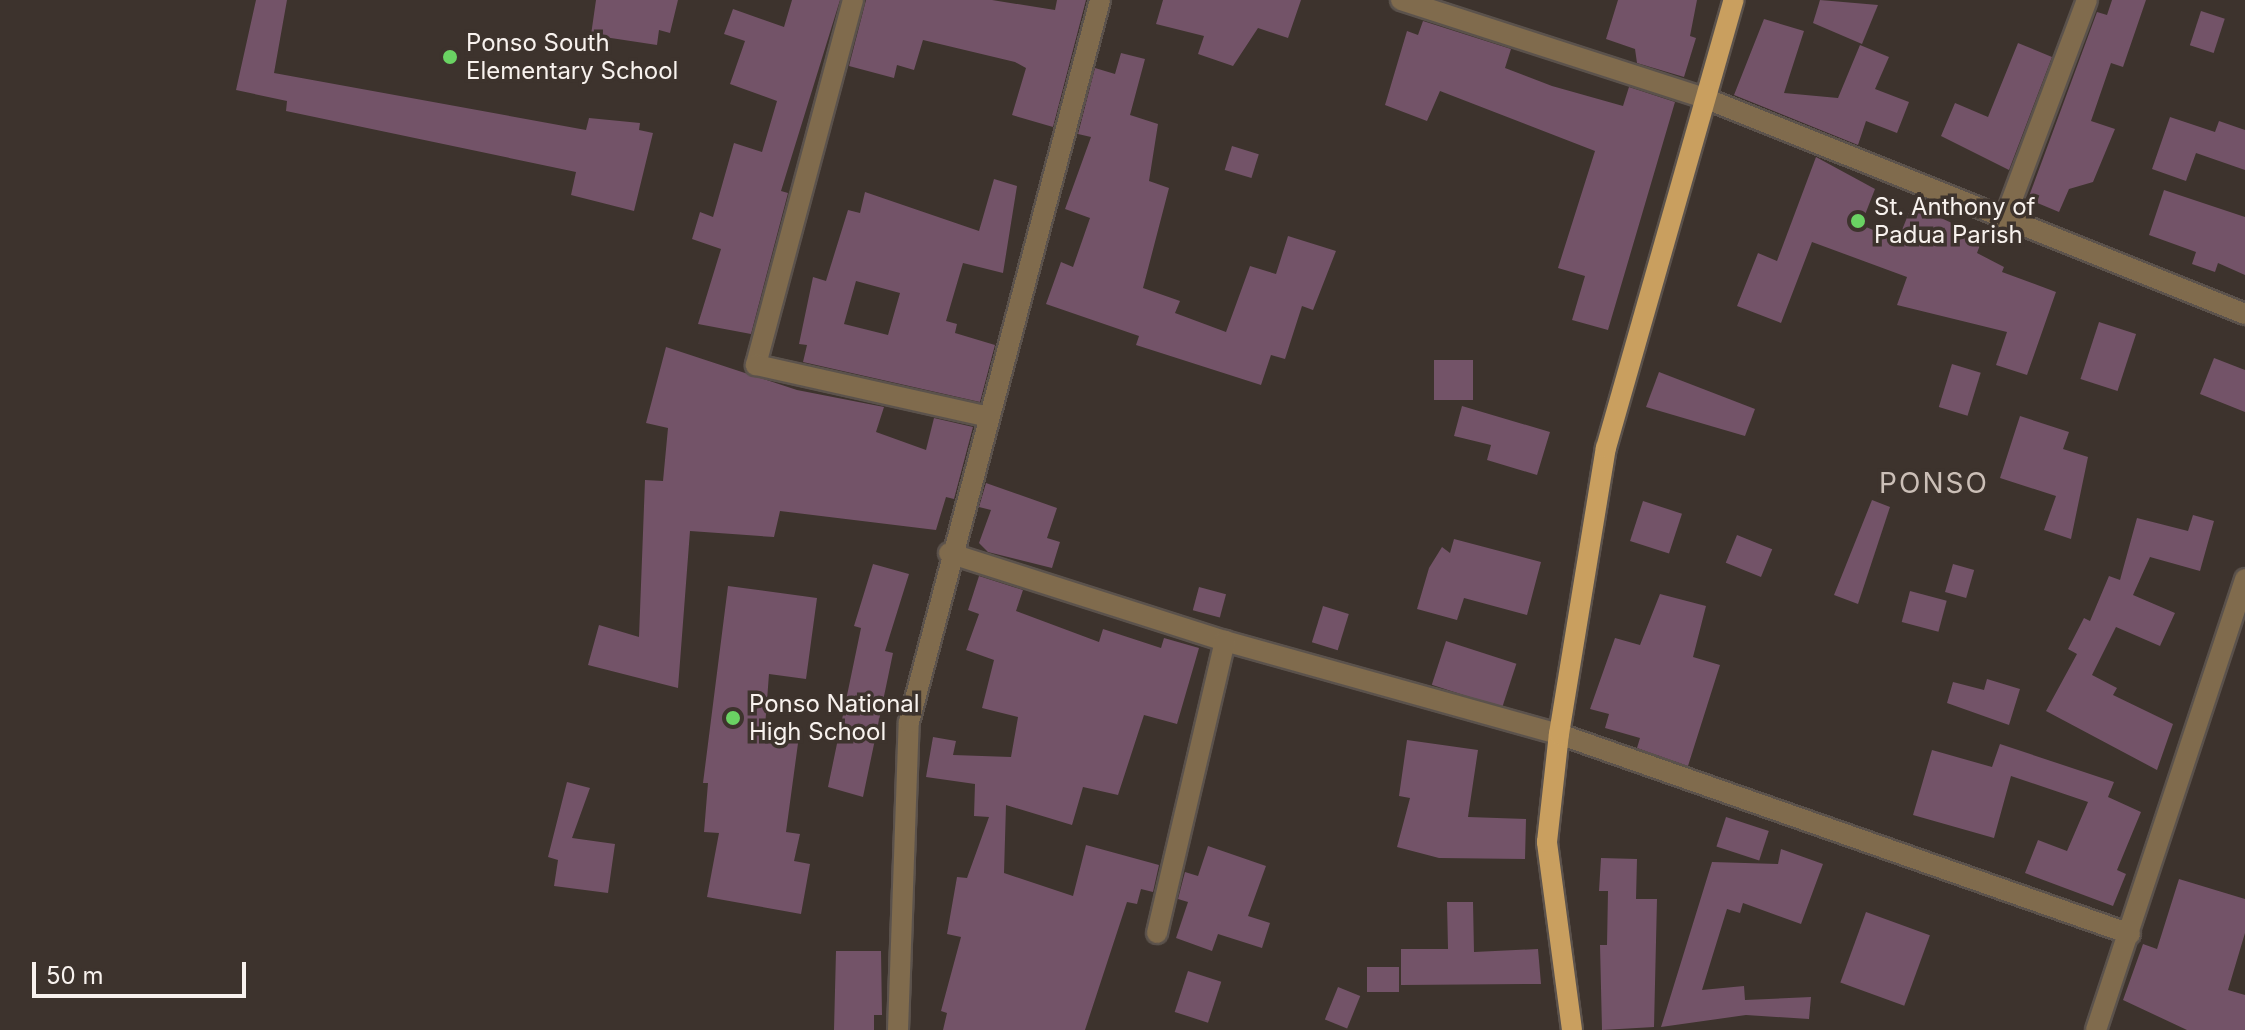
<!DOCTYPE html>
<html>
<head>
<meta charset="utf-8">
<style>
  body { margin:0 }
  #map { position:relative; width:2245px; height:1030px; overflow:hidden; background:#3d332d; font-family:Inter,sans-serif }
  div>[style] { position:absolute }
  .building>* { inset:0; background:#735368; transform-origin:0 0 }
  .roads { filter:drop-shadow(2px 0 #5b524c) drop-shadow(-2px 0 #5b524c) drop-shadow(0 2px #5b524c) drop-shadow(0 -2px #5b524c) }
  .minor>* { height:20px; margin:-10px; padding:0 10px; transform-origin:10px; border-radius:10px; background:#806b4d }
  .major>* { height:20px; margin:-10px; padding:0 10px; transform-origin:10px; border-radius:10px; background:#c99f5f }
  .dots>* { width:22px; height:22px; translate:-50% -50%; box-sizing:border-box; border:4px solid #3d332d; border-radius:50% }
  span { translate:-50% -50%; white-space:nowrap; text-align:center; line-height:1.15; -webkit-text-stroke:7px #3d332d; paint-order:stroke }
  .poi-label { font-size:24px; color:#f8f2ee }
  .left { translate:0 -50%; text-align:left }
  .quarter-label { font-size:28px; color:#cbbfb7; letter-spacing:2px }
  .scale { position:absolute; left:32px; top:962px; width:214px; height:36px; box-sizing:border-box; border:4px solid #f8f2ee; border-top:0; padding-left:10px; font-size:24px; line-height:28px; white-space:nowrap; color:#f8f2ee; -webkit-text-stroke:6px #3d332d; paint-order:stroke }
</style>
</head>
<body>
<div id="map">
  <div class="building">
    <div style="clip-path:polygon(256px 0,287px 0,274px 73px,586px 130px,589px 118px,640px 123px,639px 130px,653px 133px,634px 211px,571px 195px,576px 172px,286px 111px,287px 101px,236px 90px)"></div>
    <div style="clip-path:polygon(596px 0,678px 0,670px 33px,659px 30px,657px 45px,591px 35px)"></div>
    <div style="clip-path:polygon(792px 0,840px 0,781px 191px,788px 193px,751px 334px,698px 324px,721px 249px,692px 239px,700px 212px,713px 217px,734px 143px,762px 152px,777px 101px,730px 84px,745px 41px,724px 34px,733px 9px,784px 27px)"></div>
    <div style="clip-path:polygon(866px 0,992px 0,1055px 10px,1057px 0,1086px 0,1053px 127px,1012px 115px,1026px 68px,1015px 62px,923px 40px,914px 70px,897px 65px,894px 78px,849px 66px)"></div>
    <div style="clip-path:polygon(1163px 0,1301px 0,1288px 38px,1258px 28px,1233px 66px,1198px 54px,1204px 36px,1156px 24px)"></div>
    <div style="clip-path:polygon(1618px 0,1697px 0,1690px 36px,1696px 38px,1684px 77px,1637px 63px,1635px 49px,1606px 39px)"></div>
    <div style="clip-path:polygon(1820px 0,1878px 5px,1862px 44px,1813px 23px)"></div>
    <div style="clip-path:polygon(2112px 0,2146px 0,2123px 67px,2111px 63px,2091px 121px,2115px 129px,2093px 182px,2069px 189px,2059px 212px,2028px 199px,2097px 12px,2107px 15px)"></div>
    <div style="left:2201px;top:11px;width:25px;height:36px;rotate:18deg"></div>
    <div style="clip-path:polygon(1764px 19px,1804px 31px,1784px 93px,1838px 98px,1860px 45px,1889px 57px,1875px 89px,1909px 102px,1897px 133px,1866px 121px,1858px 145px,1734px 95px)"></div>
    <div style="clip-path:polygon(1423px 21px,1511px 49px,1505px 68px,1552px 86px,1623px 106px,1629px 87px,1675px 102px,1608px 330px,1572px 320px,1585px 276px,1558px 268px,1595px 151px,1440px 91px,1427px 121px,1385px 105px,1407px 31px,1418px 35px)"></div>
    <div style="clip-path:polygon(2018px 43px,2052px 57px,2009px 170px,1941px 136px,1955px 103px,1988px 117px)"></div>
    <div style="clip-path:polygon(1121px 53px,1145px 59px,1130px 115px,1158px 124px,1149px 181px,1169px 188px,1143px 288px,1180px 301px,1175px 313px,1226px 332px,1250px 266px,1276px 274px,1288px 236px,1336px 251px,1313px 310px,1302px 306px,1285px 359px,1271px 355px,1261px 385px,1136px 345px,1139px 336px,1046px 304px,1061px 262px,1073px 267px,1090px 218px,1065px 209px,1091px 137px,1078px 134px,1095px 68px,1115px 74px)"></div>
    <div style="clip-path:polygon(2170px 117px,2215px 132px,2219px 121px,2245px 130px,2245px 170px,2196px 153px,2186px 181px,2152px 169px)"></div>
    <div style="left:1232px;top:146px;width:28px;height:25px;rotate:17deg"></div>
    <div style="clip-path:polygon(1816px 157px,1875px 189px,1861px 225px,1898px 240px,1912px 205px,1983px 237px,1977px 253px,2004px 267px,2002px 272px,2056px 292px,2027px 375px,1996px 365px,2007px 332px,1897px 305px,1907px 277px,1812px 242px,1781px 323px,1737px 306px,1758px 253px,1777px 261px)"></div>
    <div style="clip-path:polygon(evenodd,994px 179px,1017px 186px,1003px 273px,963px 263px,946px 321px,957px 324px,955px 333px,995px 345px,980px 402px,803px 362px,807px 345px,799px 344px,813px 277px,826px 281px,848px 210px,860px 213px,865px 192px,979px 231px,994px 179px,856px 281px,900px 293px,888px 335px,844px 324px,856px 281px)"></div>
    <div style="clip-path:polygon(2164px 190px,2245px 217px,2245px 275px,2218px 263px,2215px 272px,2192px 264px,2196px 252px,2149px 235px)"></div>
    <div style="left:2099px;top:322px;width:39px;height:60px;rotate:18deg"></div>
    <div style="clip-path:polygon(666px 347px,797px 390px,884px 407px,876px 432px,926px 450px,934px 418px,973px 427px,954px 499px,946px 497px,936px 530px,780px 511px,774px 537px,690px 531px,678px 688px,588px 665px,599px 625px,639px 637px,645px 480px,663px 481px,668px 428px,646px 423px)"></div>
    <div style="clip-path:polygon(2214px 358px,2245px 370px,2245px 412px,2200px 394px)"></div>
    <div style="left:1473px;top:360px;width:40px;height:39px;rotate:90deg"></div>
    <div style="left:1952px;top:364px;width:30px;height:45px;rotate:17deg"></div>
    <div style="clip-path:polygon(1659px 372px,1755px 409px,1745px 436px,1646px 407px)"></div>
    <div style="clip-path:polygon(1462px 406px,1550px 432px,1537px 475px,1487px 460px,1491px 445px,1454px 436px)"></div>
    <div style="clip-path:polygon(2020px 416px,2069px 432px,2063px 449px,2088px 457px,2071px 539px,2044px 530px,2056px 496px,2000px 478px)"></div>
    <div style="clip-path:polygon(986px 483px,1057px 508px,1047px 538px,1060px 542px,1052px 568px,988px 552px,979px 543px,991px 510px,979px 507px)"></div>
    <div style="clip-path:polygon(1872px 500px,1890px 507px,1858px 604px,1834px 595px)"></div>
    <div style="left:1643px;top:501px;width:41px;height:42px;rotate:18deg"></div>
    <div style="clip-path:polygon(2193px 515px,2214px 521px,2200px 571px,2150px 557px,2133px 595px,2175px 613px,2160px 646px,2116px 627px,2092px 675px,2117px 688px,2113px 695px,2173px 724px,2157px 770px,2046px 711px,2077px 654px,2068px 649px,2084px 618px,2090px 621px,2109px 576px,2120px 580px,2137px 518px,2188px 531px)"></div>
    <div style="left:1737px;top:535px;width:38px;height:30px;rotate:22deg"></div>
    <div style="clip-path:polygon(1454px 539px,1541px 562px,1527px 615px,1464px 598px,1457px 620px,1417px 609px,1429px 568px,1442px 547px,1450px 553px)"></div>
    <div style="clip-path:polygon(873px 564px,909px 574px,885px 651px,893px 653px,863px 797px,828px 787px,861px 628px,854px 626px)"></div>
    <div style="left:1953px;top:564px;width:22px;height:29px;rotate:16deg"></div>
    <div style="clip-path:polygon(979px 576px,1023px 590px,1016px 611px,1099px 642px,1103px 629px,1161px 648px,1164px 638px,1199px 648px,1177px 724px,1144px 715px,1118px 795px,1083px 787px,1072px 825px,1006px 805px,1004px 873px,1073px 896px,1086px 845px,1159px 865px,1153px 892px,1141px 889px,1137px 904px,1127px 902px,1085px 1030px,943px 1030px,947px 1013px,941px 1011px,961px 937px,947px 934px,957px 877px,967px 878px,989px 817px,974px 816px,975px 784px,926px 777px,933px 737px,956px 741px,953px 755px,1011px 757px,1018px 717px,982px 708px,994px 660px,966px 650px,979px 614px,968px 610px)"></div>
    <div style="clip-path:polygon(728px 586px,817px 598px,806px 679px,769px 674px,765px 727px,799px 736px,786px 832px,800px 834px,794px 861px,810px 864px,801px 914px,707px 897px,719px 833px,704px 832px,708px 783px,703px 783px)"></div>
    <div style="left:1199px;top:587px;width:28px;height:24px;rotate:15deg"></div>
    <div style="left:1910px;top:591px;width:38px;height:32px;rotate:15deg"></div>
    <div style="clip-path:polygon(1660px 594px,1706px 606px,1693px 657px,1720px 665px,1688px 766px,1637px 748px,1640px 738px,1605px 728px,1609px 714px,1590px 709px,1615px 638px,1640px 645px)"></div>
    <div style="left:1323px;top:606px;width:27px;height:38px;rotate:17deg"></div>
    <div style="left:1446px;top:641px;width:74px;height:46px;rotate:18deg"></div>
    <div style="clip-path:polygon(1987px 679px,2020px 689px,2009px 725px,1947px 703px,1953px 682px,1984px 690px)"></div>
    <div style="clip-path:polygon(1407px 740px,1478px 750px,1468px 817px,1526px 819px,1525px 859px,1439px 858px,1397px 847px,1410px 798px,1399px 796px)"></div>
    <div style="clip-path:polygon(2000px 744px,2114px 782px,2108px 797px,2141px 812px,2117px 870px,2126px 874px,2113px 906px,2025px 873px,2038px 840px,2067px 851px,2088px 802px,2011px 776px,1994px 838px,1913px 815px,1932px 750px,1992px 767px)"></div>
    <div style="clip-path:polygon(567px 782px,590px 788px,572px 838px,615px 844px,608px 893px,554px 886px,558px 860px,548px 857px)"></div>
    <div style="left:1726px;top:817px;width:45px;height:31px;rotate:18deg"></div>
    <div style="clip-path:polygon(1208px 846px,1266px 866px,1248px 916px,1270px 923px,1262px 948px,1218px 934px,1212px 951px,1176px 938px,1188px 902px,1178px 899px,1185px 872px,1198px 876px)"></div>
    <div style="clip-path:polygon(1781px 849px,1823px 864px,1801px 924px,1743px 903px,1740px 913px,1727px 909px,1702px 990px,1744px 986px,1745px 1000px,1811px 997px,1809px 1019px,1746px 1015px,1661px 1027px,1712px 862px,1778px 864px)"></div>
    <div style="clip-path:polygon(1601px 858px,1637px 859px,1636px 899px,1657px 899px,1654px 1027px,1602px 1030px,1600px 945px,1607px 945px,1608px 891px,1599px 891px)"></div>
    <div style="clip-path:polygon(2179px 879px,2245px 899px,2245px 933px,2228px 990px,2245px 995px,2245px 1030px,2187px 1030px,2123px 1000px,2143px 944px,2157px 949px)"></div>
    <div style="clip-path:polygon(1447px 902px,1473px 902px,1474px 952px,1538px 949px,1541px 984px,1401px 985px,1401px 949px,1448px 949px)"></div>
    <div style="left:1866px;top:912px;width:68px;height:75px;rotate:20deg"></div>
    <div style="clip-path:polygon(836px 951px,881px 951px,882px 1015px,874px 1015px,874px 1030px,834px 1030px)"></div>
    <div style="left:1367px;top:967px;width:32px;height:25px"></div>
    <div style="left:1188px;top:971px;width:35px;height:43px;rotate:18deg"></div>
    <div style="left:1338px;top:987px;width:24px;height:35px;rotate:22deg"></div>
  </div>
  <div class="roads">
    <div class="minor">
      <div style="left:853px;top:0;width:378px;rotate:104.9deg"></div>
      <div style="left:756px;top:365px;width:238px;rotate:12.6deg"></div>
      <div style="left:1401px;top:0;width:316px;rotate:17.9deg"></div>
      <div style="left:1702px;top:97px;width:585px;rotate:21.78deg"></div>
      <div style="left:2005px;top:218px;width:233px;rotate:-69.4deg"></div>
      <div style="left:949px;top:553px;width:290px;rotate:17.7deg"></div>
      <div style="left:1225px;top:641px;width:347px;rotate:15.6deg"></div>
      <div style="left:1559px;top:734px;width:605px;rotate:19.3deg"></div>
      <div style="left:1157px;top:933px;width:300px;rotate:-76.9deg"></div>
      <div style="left:898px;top:1030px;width:308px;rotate:-88deg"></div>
      <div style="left:909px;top:722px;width:747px;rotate:-75.18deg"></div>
      <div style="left:2096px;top:1030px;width:475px;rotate:-71.7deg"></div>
    </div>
    <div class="major">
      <div style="left:1572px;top:1030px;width:190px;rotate:-97.6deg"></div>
      <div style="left:1547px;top:842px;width:109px;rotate:-83.7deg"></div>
      <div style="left:1559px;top:734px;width:290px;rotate:-80.7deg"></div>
      <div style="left:1606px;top:448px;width:466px;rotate:-74.1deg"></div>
    </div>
  </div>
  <div class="dots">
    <div style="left:450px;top:57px;background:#6ad363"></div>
    <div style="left:1858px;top:221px;background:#6ad363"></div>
    <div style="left:733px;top:718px;background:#6ad363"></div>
  </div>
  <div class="poi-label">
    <span class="left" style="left:466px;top:57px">Ponso South<br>Elementary School</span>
    <span class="left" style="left:1874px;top:221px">St. Anthony of<br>Padua Parish</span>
    <span class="left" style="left:749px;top:718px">Ponso National<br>High School</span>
  </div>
  <div class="quarter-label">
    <span style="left:1934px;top:483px">PONSO</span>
  </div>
  <div class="scale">50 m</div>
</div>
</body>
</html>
